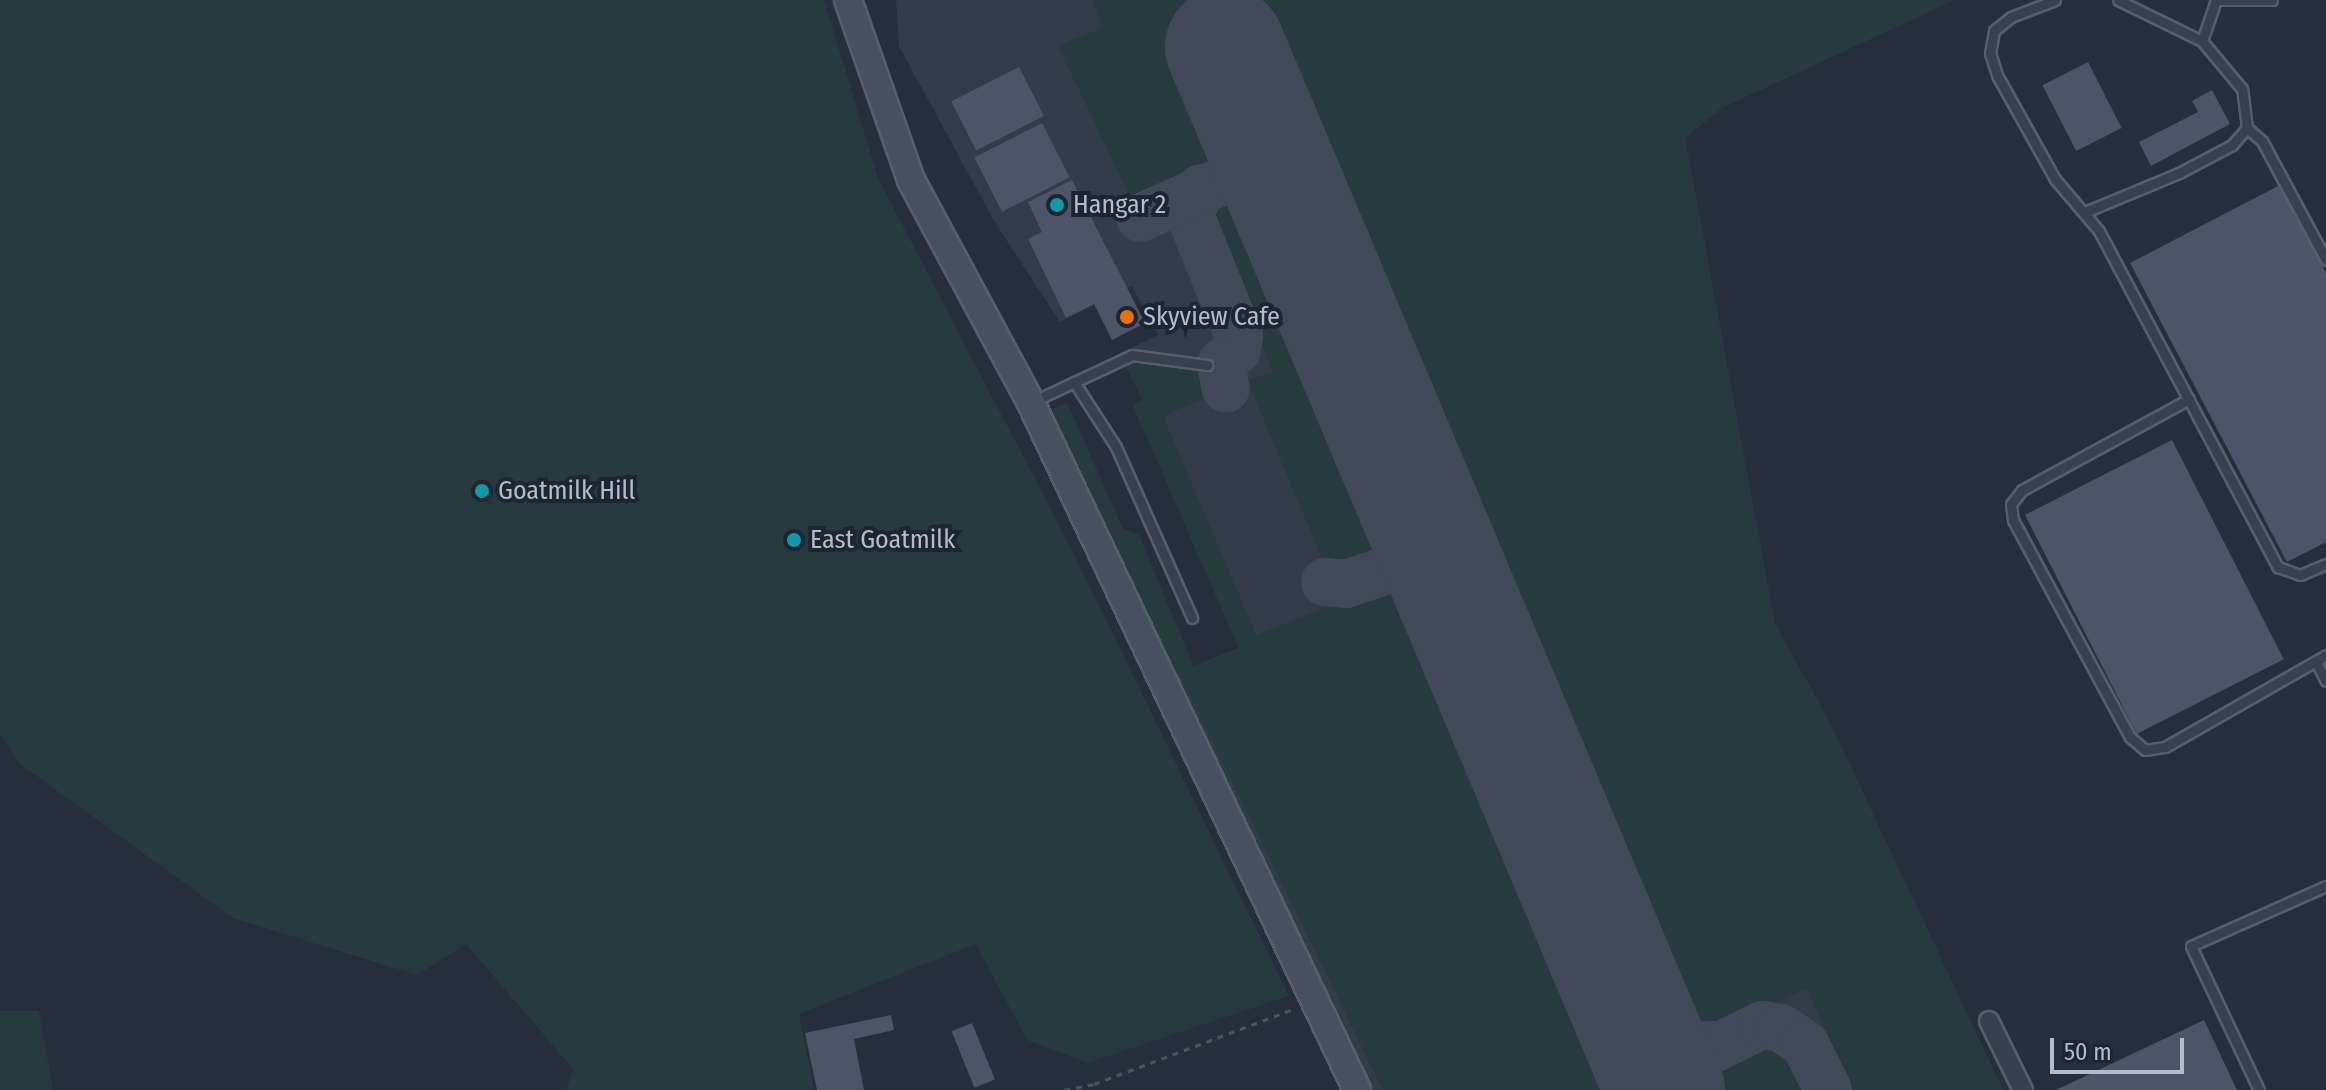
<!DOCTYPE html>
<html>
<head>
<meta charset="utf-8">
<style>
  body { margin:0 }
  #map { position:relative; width:2326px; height:1090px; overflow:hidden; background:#262e3c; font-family:"Fira Sans Condensed",sans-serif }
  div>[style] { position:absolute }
  .airport>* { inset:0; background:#333b49 }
  .green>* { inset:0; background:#273a3d }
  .taxiway>* { height:48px; margin:-24px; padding:0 24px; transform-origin:24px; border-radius:24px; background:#414958 }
  .runway>* { height:120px; margin:-60px; padding:0 60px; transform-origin:60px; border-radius:60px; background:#414958 }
  .building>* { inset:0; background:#4c5565; transform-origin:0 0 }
  .path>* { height:3px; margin-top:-1.5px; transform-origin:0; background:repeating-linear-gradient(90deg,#45575a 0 6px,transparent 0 12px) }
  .roads { filter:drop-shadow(2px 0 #575e6b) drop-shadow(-2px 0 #575e6b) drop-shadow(0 2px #575e6b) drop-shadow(0 -2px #575e6b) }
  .lane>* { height:9px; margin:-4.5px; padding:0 4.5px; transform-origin:4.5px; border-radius:4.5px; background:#39404d }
  .street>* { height:18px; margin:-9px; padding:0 9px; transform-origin:9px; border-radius:9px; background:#39404d }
  .secondary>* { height:26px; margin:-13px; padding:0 13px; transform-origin:13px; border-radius:13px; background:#484f5f }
  .dots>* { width:22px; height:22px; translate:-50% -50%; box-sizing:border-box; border:4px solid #1e2532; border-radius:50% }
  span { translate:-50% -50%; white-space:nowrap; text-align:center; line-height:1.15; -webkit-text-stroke:8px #1e2532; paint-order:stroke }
  .poi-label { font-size:26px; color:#b5bbc8 }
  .left { translate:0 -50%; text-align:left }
  .scale { position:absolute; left:2050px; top:1038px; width:134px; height:36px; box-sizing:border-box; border:4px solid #b5bbc8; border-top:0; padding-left:10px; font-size:24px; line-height:28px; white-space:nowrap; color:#b5bbc8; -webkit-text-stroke:6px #1e2532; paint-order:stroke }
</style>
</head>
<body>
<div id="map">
  <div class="airport">
    <div style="clip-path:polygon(896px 0,1446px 0,1685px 137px,1775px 624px,1830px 723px,2003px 1090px,1372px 1090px,1172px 675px,1239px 648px,1133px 405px,1142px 400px,1120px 353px,1158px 335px,1132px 286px,1060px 322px,994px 221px,899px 46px)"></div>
  </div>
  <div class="green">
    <div style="clip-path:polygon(0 0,824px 0,878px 178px,1072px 550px,1289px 996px,1087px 1063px,1027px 1040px,976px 944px,799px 1014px,814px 1090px,566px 1090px,573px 1069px,466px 944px,417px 975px,233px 918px,20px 764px,0 734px)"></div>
    <div style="clip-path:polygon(1092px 0,1955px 0,1722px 108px,1685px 138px,1775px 624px,1830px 723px,2003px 1090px,1850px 1090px,1807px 988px,1717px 1032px,1699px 1034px,1666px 1017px,1285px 115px,1296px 101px,1266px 28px,1208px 53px,1238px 126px,1241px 142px,1234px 158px,1227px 166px,1136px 209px,1058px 46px,1103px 27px)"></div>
    <div style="clip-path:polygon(1239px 187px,1257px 192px,1270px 203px,1404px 522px,1391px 551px,1350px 566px,1322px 558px,1247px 380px,1273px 372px,1206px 207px,1222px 190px)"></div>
    <div style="clip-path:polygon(1141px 357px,1211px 372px,1219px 392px,1163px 416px,1256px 635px,1403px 577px,1435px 589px,1645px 1090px,1383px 1090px,1179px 673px,1172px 675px,1045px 413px,1067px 402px,1123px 529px,1139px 535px,1194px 667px,1239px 649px,1133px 405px,1142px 400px,1124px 362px)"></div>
    <div style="clip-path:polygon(0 1011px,39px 1011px,53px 1090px,0 1090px)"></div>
    <div style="clip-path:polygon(1767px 1037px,1799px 1044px,1822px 1090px,1702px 1090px,1706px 1070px,1720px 1058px)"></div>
  </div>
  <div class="taxiway">
    <div style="left:1228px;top:175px;width:32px;rotate:-46deg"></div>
    <div style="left:1250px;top:152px;width:39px;rotate:-87deg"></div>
    <div style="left:1201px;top:188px;width:29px;rotate:112deg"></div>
    <div style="left:1190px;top:215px;width:131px;rotate:68deg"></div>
    <div style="left:1239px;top:336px;width:14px;rotate:98deg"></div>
    <div style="left:1237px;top:350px;width:21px;rotate:139deg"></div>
    <div style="left:1221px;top:364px;width:25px;rotate:79deg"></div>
    <div style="left:1140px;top:218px;width:113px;rotate:-24.1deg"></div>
    <div style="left:1243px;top:172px;width:33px;rotate:18deg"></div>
    <div style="left:1274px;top:182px;width:30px;rotate:56deg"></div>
    <div style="left:1393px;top:564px;width:31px;rotate:-54deg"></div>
    <div style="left:1411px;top:539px;width:39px;rotate:-84deg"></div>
    <div style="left:1325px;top:582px;width:21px;rotate:5deg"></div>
    <div style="left:1346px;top:584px;width:62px;rotate:-18.7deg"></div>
    <div style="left:1405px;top:564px;width:27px;rotate:20deg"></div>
    <div style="left:1430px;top:573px;width:31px;rotate:38deg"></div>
    <div style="left:1638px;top:1027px;width:16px;rotate:47deg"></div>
    <div style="left:1649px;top:1039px;width:20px;rotate:20deg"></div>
    <div style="left:1668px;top:1046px;width:48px;rotate:-1.2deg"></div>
    <div style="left:1672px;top:1090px;width:41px;rotate:-52.9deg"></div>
    <div style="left:1697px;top:1057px;width:72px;rotate:-26.2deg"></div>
    <div style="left:1762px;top:1025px;width:19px;rotate:9deg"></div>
    <div style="left:1781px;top:1028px;width:29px;rotate:34deg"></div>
    <div style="left:1805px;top:1044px;width:51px;rotate:63.4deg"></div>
  </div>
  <div class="runway">
    <div style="left:1225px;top:47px;width:1132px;rotate:67.13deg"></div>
  </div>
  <div class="building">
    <div style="left:2088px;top:62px;width:74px;height:51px;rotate:63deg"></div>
    <div style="left:1019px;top:67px;width:55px;height:76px;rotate:63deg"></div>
    <div style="clip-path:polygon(2212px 90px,2230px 124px,2151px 166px,2139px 142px,2198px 112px,2192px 101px)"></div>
    <div style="left:1042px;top:123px;width:61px;height:76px;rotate:63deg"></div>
    <div style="clip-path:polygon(1072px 180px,1145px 323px,1112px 340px,1094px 304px,1066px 318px,1028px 239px,1042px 232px,1028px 202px)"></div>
    <div style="clip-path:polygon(2280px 185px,2326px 273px,2326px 542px,2287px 562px,2130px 263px)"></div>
    <div style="left:2172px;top:440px;width:246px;height:165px;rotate:63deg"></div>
    <div style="clip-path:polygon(891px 1015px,894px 1030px,854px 1039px,864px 1090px,817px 1090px,805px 1033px)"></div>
    <div style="clip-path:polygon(2204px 1020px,2237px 1090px,2056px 1090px)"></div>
    <div style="left:972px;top:1023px;width:61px;height:22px;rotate:68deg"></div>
  </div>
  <div class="path">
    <div style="left:1064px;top:1090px;width:31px;rotate:-11deg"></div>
    <div style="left:1094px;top:1084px;width:216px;rotate:-20.6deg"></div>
  </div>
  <div class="roads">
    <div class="lane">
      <div style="left:2055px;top:0;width:47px;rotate:158.9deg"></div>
      <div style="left:2011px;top:17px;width:22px;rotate:141deg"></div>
      <div style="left:1994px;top:31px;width:22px;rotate:100deg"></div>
      <div style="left:1990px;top:53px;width:25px;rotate:72deg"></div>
      <div style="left:1998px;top:77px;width:117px;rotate:60.8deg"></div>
      <div style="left:2055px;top:179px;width:68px;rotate:49.8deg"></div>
      <div style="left:2099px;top:231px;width:381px;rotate:62deg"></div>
      <div style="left:2278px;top:567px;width:23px;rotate:20deg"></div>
      <div style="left:2300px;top:575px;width:28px;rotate:-23deg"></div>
      <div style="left:2216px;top:0;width:56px"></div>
      <div style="left:2202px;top:41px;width:43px;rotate:-71.1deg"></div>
      <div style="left:2247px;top:128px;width:20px;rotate:41deg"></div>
      <div style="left:2262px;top:141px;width:135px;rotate:61.7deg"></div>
      <div style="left:2085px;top:212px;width:102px;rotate:-22.5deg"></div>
      <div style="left:2179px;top:173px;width:60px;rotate:-27.8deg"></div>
      <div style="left:2232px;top:145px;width:23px;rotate:-49deg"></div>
      <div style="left:2247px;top:128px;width:39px;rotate:-97deg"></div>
      <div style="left:2242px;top:89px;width:62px;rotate:-129.8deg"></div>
      <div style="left:2202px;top:41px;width:93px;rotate:-154deg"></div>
      <div style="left:1074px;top:382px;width:77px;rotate:57.1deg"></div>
      <div style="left:1116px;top:447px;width:187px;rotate:66deg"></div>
      <div style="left:2189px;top:399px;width:190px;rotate:151.4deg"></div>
      <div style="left:2022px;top:490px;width:18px;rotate:128deg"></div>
      <div style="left:2011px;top:504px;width:16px;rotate:83deg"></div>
      <div style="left:2013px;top:520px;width:247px;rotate:61.7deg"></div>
      <div style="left:2130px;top:737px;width:20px;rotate:41deg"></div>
      <div style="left:2145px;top:750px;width:20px;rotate:-9deg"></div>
      <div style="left:2165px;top:747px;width:185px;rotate:-29.7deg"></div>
      <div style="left:1034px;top:401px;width:108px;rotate:-25.1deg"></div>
      <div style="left:1132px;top:355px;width:76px;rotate:7.6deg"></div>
      <div style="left:2317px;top:664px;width:19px;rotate:62deg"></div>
      <div style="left:2259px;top:1090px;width:159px;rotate:-115.3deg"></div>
      <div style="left:2191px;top:946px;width:148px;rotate:-24deg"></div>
    </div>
    <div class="street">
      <div style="left:1989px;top:1021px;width:77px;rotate:63.8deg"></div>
    </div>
    <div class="secondary">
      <div style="left:848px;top:0;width:191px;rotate:70.7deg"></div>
      <div style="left:911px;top:180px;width:253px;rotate:61.7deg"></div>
      <div style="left:1031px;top:403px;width:760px;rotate:64.61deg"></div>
    </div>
  </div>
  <div class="dots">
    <div style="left:1057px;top:205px;background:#0f9aa8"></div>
    <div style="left:1127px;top:317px;background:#e8710a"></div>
    <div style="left:482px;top:491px;background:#0f9aa8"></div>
    <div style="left:794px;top:540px;background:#0f9aa8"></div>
  </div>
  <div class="poi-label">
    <span class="left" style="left:1073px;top:205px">Hangar 2</span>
    <span class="left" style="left:1143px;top:317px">Skyview Cafe</span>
    <span class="left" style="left:498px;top:491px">Goatmilk Hill</span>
    <span class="left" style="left:810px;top:540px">East Goatmilk</span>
  </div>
  <div class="scale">50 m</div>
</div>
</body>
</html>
